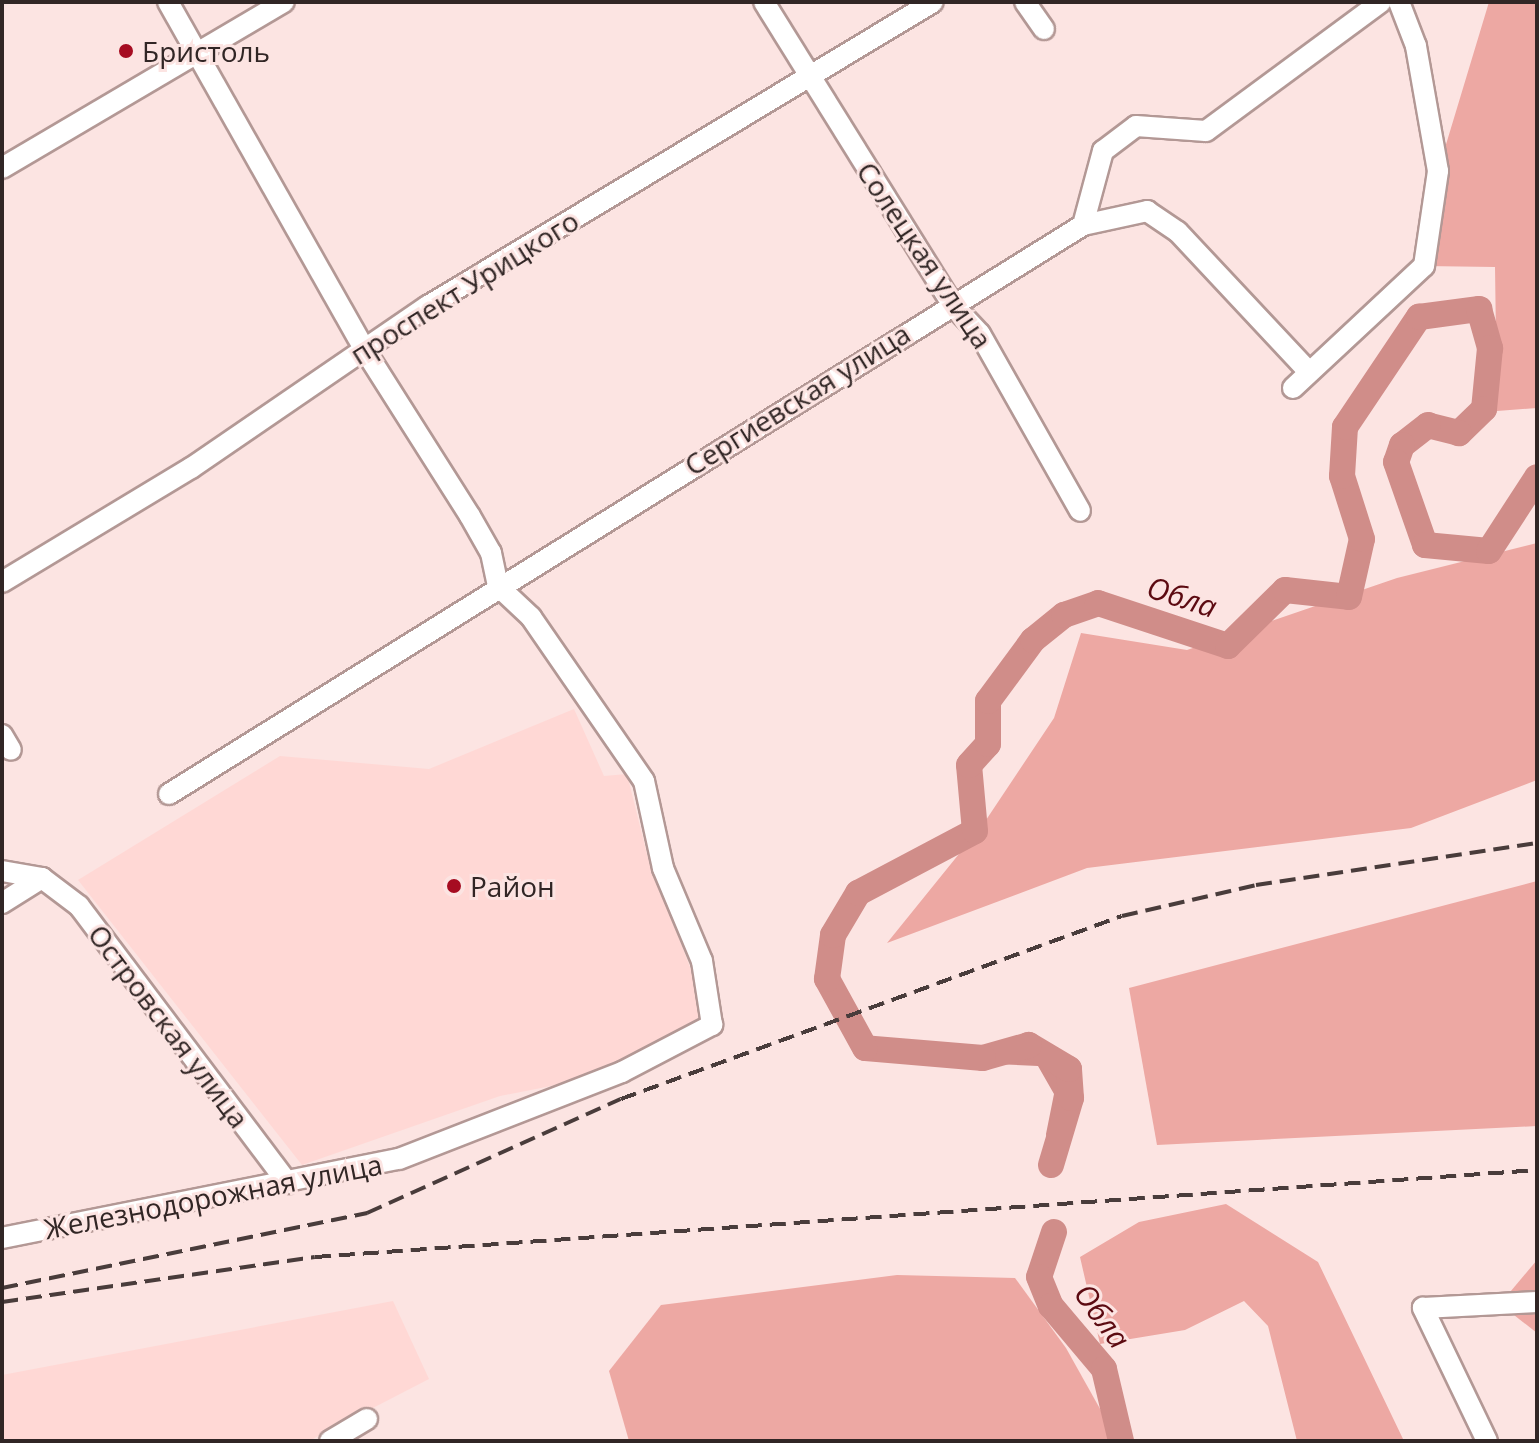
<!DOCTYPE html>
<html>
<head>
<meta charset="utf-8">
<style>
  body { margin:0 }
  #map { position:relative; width:1539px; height:1443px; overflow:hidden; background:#fce4e2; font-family:"Open Sans",sans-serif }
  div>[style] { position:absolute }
  .built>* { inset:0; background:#ffd8d5 }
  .forest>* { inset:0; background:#eda8a3 }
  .water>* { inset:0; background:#d08d89 }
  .river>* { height:26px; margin:-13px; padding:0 13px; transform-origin:13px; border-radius:13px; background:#d08d89 }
  .roads { filter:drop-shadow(2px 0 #b39895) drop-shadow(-2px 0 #b39895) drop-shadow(0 2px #b39895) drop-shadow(0 -2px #b39895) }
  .minor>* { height:20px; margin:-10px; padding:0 10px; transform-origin:10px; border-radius:10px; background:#fff }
  .rail>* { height:4px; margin-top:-2px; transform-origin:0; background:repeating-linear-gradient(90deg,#493c3b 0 16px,transparent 0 24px) }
  .dots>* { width:22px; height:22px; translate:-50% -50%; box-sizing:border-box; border:4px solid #fce4e2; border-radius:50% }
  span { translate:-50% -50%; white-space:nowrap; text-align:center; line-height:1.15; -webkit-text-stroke:6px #fce4e2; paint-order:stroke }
  .poi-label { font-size:28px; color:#312625 }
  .left { translate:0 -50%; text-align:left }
  .street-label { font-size:28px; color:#312625 }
  .water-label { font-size:30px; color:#5c0a11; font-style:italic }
  .frame { position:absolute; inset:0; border:4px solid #312625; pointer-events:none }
</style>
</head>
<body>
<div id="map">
  <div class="built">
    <div style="clip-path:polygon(574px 709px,604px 776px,627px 774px,647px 854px,712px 1025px,622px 1072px,500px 1096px,302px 1165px,78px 880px,280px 756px,429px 769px)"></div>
    <div style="clip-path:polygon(393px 1301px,429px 1379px,309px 1441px,2px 1441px,2px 1375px)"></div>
  </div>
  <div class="forest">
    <div style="clip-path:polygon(1489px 2px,1537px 2px,1537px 408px,1497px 411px,1495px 267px,1424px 266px,1438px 171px)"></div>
    <div style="clip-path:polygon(1537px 543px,1537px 780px,1411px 828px,1087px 868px,887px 943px,984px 823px,1054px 718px,1081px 633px,1187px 650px,1397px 578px)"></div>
    <div style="clip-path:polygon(1537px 881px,1537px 1126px,1157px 1145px,1129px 988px)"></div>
    <div style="clip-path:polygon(1226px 1204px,1318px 1262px,1404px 1441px,1297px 1441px,1268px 1326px,1244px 1301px,1185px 1330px,1100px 1344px,1080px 1257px,1139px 1222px)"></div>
    <div style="clip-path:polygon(1537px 1260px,1537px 1333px,1500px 1304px)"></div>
    <div style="clip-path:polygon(897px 1275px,1015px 1278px,1066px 1348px,1118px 1441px,629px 1441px,609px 1371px,661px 1305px)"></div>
  </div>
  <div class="water">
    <div style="clip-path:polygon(1029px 1045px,1069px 1069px,1071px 1098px,1051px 1165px,1046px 1134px,1054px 1094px,1038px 1066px,856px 1058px,865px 1048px,983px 1058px)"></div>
  </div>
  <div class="river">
    <div style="left:1051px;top:1165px;width:70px;rotate:-73.4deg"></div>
    <div style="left:1071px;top:1098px;width:29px;rotate:-94deg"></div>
    <div style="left:1069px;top:1069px;width:47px;rotate:-149deg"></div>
    <div style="left:1029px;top:1045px;width:48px;rotate:164.2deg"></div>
    <div style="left:983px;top:1058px;width:118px;rotate:-175.2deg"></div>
    <div style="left:865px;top:1048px;width:79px;rotate:-118.8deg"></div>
    <div style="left:827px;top:979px;width:44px;rotate:-82.2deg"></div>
    <div style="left:833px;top:935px;width:49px;rotate:-59.2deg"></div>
    <div style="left:858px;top:893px;width:132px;rotate:-27.9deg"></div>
    <div style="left:975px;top:831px;width:66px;rotate:-95.2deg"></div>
    <div style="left:969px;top:765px;width:28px;rotate:-48deg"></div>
    <div style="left:988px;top:744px;width:43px;rotate:-90deg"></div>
    <div style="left:988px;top:701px;width:76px;rotate:-53.6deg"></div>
    <div style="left:1033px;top:640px;width:40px;rotate:-39deg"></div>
    <div style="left:1064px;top:615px;width:36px;rotate:-19deg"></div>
    <div style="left:1098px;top:603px;width:137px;rotate:18.3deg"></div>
    <div style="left:1228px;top:646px;width:80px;rotate:-44.5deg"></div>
    <div style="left:1285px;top:590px;width:64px;rotate:6.2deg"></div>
    <div style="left:1349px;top:597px;width:59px;rotate:-77.4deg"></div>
    <div style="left:1362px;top:539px;width:66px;rotate:-107.6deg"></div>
    <div style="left:1342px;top:476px;width:49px;rotate:-86.5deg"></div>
    <div style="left:1345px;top:427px;width:133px;rotate:-56.1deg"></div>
    <div style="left:1419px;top:317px;width:61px;rotate:-7.6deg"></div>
    <div style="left:1479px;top:309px;width:41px;rotate:74.2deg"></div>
    <div style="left:1490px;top:348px;width:61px;rotate:95.6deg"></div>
    <div style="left:1484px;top:409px;width:35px;rotate:136deg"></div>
    <div style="left:1459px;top:433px;width:32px;rotate:-166deg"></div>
    <div style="left:1428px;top:425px;width:33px;rotate:142deg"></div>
    <div style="left:1402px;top:445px;width:18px;rotate:109deg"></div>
    <div style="left:1396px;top:462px;width:88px;rotate:70.7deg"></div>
    <div style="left:1425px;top:545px;width:64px;rotate:5.4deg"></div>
    <div style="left:1489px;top:551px;width:88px;rotate:-57deg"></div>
    <div style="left:1054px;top:1232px;width:47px;rotate:108.4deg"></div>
    <div style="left:1039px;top:1277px;width:31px;rotate:68deg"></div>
    <div style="left:1051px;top:1306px;width:82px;rotate:49.9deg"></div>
    <div style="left:1104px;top:1369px;width:74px;rotate:76.7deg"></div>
  </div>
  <div class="roads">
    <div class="minor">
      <div style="left:764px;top:2px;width:354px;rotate:58.1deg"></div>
      <div style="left:951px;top:303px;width:42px;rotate:46.9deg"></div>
      <div style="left:980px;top:334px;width:203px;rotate:60.5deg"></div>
      <div style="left:1025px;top:2px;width:33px;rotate:55deg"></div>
      <div style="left:2px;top:168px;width:327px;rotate:-30.5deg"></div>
      <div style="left:1083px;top:225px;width:66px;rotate:-12.3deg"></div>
      <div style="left:1147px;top:211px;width:37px;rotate:34deg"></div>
      <div style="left:1178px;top:232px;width:192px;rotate:46.9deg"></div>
      <div style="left:1293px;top:388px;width:179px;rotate:-43deg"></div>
      <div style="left:1424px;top:266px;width:96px;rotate:-81.6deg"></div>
      <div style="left:1438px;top:171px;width:127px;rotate:-100deg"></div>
      <div style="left:1416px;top:46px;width:47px;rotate:-111.1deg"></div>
      <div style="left:2px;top:582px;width:221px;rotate:-31.1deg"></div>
      <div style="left:191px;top:468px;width:287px;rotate:-34.4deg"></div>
      <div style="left:428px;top:306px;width:589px;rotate:-31.05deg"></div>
      <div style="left:2px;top:735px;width:17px;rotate:59deg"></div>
      <div style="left:169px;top:794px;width:1077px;rotate:-31.9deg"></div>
      <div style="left:1083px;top:225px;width:77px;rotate:-74.9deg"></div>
      <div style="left:1103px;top:151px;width:41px;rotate:-37.1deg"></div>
      <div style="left:1136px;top:126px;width:70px;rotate:4.1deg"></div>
      <div style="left:1206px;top:131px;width:217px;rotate:-36.4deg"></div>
      <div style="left:2px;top:871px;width:41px;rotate:9.9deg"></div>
      <div style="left:42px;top:878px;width:46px;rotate:37.1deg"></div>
      <div style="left:79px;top:906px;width:347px;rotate:53deg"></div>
      <div style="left:2px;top:903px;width:47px;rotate:-32deg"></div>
      <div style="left:2px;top:1238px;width:405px;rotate:-11.3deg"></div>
      <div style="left:399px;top:1159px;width:239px;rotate:-21.3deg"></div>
      <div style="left:622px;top:1072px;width:102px;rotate:-27.6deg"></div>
      <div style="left:712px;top:1025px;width:65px;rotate:-98.9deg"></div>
      <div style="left:702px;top:961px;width:101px;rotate:-112.8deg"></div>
      <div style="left:663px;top:868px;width:89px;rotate:-102.3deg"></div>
      <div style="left:644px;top:781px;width:199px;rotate:-124.6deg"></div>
      <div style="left:531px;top:617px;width:45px;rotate:-136.8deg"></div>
      <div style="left:498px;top:586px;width:34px;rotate:-102deg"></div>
      <div style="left:491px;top:553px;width:43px;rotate:-119.6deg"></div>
      <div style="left:470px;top:516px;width:194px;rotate:-122.4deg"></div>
      <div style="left:366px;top:352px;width:402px;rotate:-119.5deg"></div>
      <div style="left:330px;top:1441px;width:43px;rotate:-30.7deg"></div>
      <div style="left:1487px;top:1441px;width:148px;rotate:-115.7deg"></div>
      <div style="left:1423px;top:1308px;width:114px;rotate:-3deg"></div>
    </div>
  </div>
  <div class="rail">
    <div style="left:2px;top:1288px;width:373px;rotate:-11.6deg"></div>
    <div style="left:367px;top:1213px;width:278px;rotate:-24.2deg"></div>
    <div style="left:621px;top:1099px;width:533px;rotate:-20.07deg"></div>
    <div style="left:1122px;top:916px;width:138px;rotate:-13deg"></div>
    <div style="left:1256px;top:885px;width:284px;rotate:-8.5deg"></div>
    <div style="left:2px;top:1302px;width:316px;rotate:-8.2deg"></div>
    <div style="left:315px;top:1257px;width:1225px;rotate:-4.07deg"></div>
  </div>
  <div class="dots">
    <div style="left:126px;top:51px;background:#a60c21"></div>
    <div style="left:454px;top:886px;background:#a60c21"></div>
  </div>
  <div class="poi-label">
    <span class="left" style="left:142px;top:51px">Бристоль</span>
    <span class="left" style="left:470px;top:886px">Район</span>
  </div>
  <div class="street-label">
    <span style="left:925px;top:255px;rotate:56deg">Солецкая улица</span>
    <span style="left:464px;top:287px;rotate:-32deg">проспект Урицкого</span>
    <span style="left:797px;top:399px;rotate:-32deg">Сергиевская улица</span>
    <span style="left:169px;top:1026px;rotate:53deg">Островская улица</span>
    <span style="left:213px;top:1196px;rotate:-11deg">Железнодорожная улица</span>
  </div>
  <div class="water-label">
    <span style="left:1182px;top:597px;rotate:18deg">Обла</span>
    <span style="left:1102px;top:1316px;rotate:54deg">Обла</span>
  </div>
  <div class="frame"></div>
</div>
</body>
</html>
